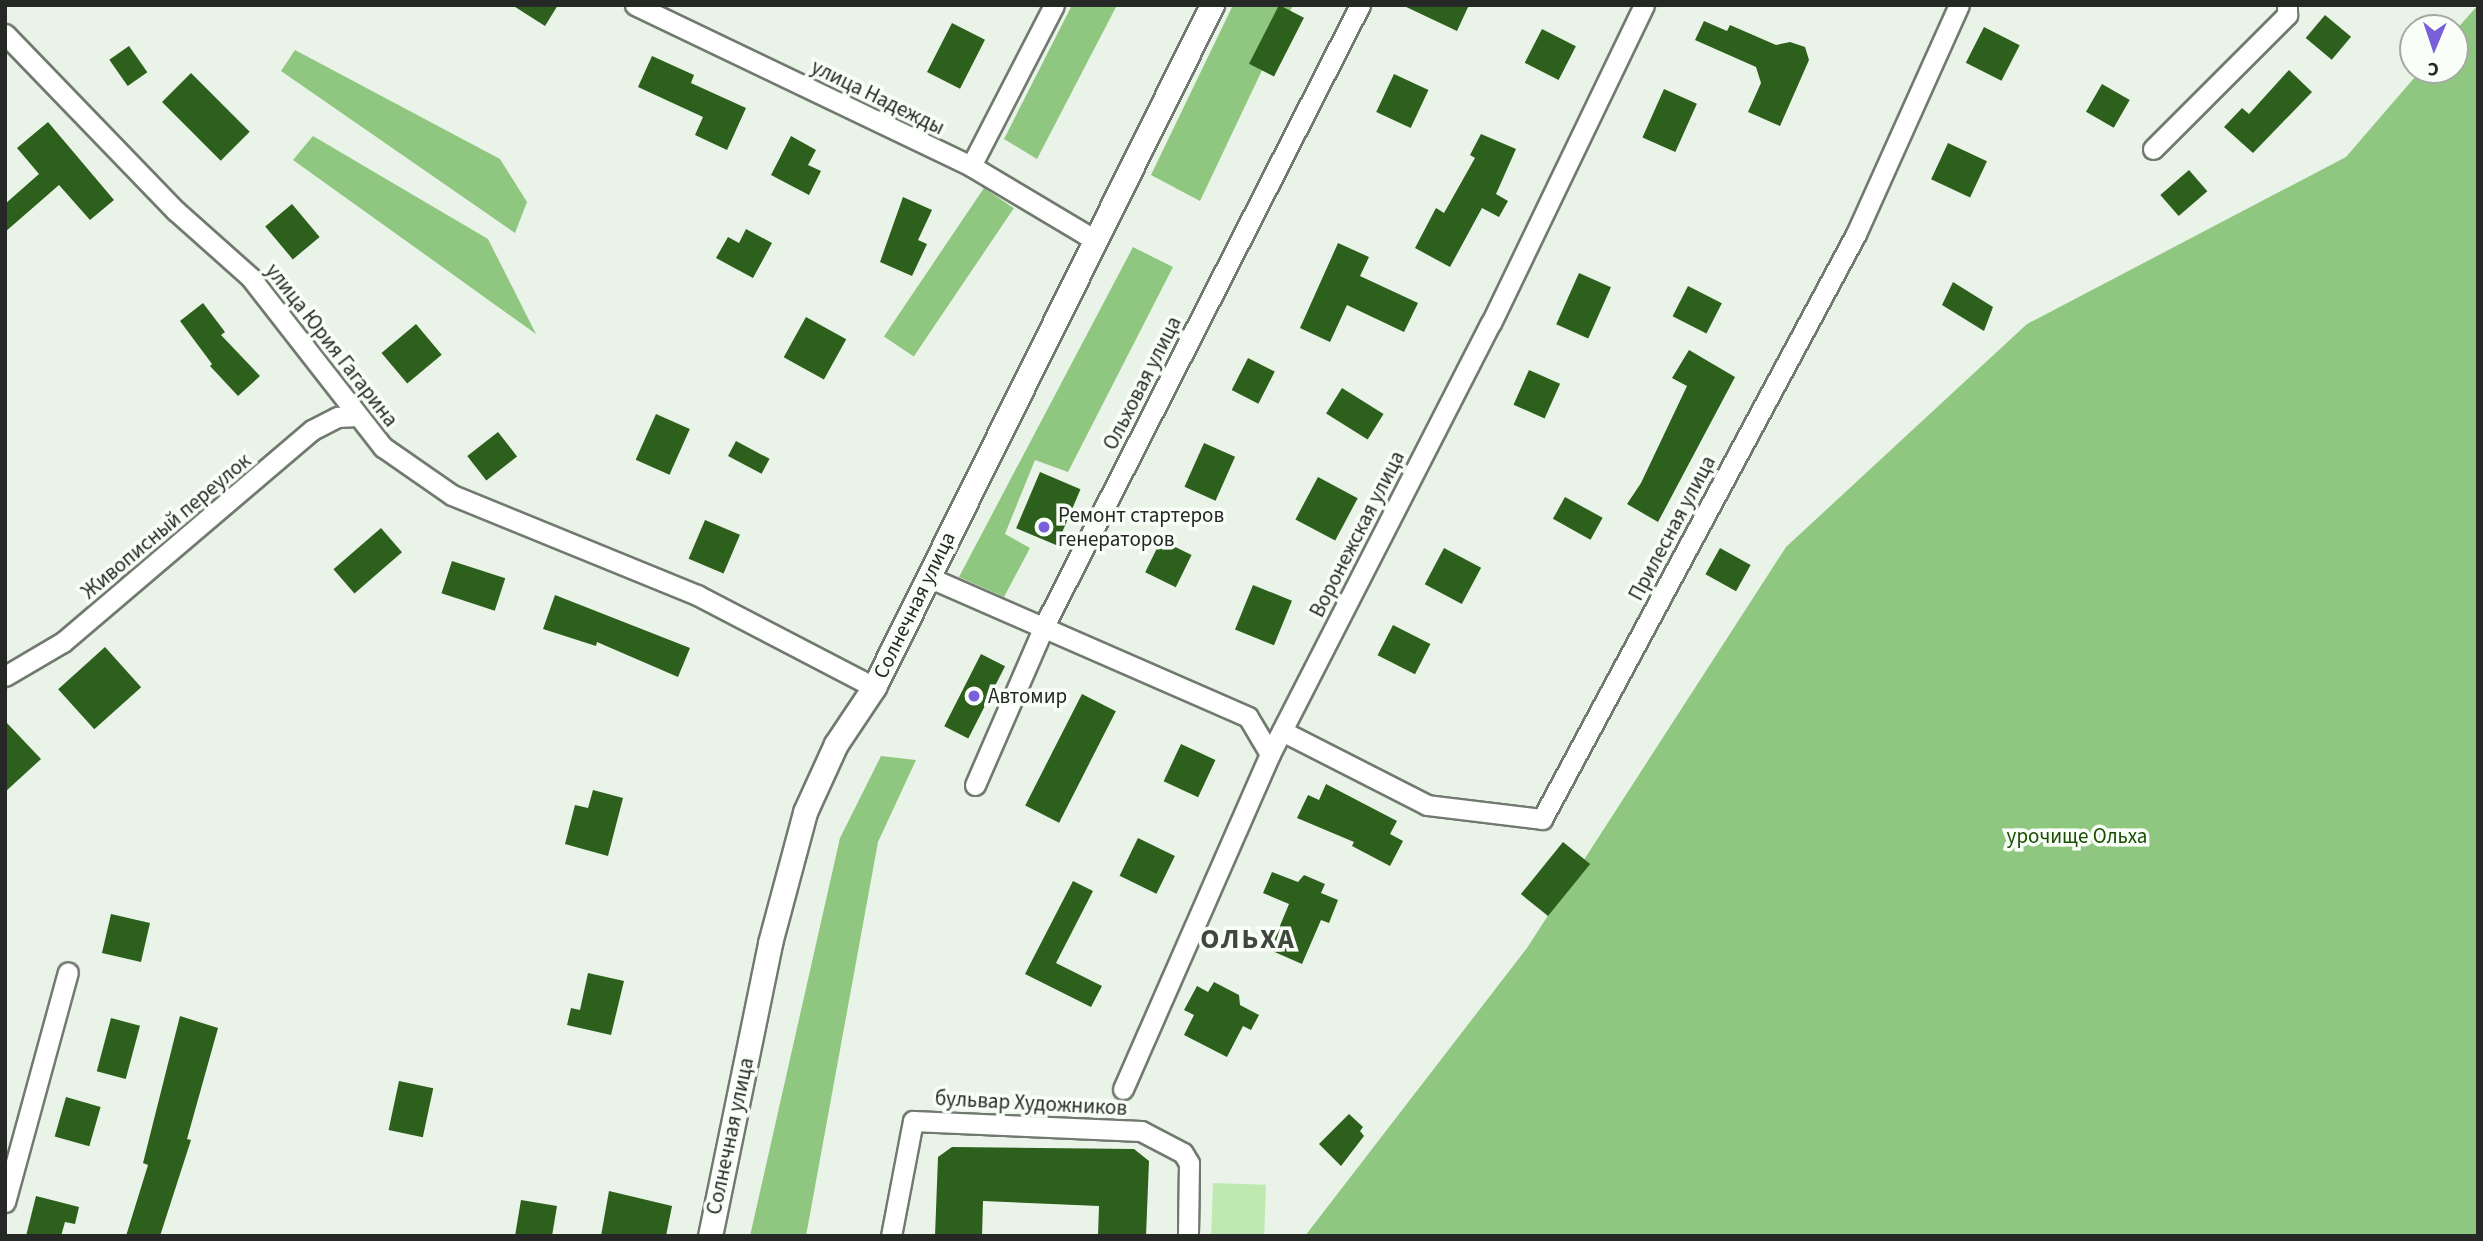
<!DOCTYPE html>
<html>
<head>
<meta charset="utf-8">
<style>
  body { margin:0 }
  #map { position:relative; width:2483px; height:1241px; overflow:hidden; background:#e9f3e7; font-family:"Source Sans 3",sans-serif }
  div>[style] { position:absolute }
  .green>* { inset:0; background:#beeab2; transform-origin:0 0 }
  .forest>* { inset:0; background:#90c780; transform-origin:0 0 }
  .building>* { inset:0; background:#2d601c; transform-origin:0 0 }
  .roads { filter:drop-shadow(2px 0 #717a6f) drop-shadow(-2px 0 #717a6f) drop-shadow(0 2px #717a6f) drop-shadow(0 -2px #717a6f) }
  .minor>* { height:19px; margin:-9.5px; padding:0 9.5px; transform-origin:9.5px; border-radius:9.5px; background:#fff }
  .tertiary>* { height:23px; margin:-11.5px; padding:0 11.5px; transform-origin:11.5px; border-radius:11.5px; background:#fff }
  .dots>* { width:19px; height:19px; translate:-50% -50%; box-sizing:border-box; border:4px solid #f9fff8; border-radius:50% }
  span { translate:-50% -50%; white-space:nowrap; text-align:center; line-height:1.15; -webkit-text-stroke:7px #f9fff8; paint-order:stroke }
  .street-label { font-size:21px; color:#252824 }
  .poi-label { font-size:21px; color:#252824 }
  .left { translate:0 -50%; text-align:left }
  .park-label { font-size:21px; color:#184d02 }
  .district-label { font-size:28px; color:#40473d; font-weight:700; letter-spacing:2px }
  .frame { position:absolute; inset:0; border:7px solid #252824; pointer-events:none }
  .north { position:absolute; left:2399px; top:14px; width:70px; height:70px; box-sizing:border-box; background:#f9fff8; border:2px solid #a4a9a3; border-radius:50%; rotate:182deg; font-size:19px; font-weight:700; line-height:28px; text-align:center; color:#252824 }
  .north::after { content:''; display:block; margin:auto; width:24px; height:32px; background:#7960da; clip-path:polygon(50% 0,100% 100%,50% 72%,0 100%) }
</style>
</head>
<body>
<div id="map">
  <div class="green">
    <div style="left:1213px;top:1183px;width:53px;height:53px;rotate:2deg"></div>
  </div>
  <div class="forest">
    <div style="clip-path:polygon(1072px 5px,1117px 5px,1037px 159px,1004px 139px)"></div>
    <div style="clip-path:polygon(1233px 5px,1293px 5px,1200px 201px,1151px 175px)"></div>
    <div style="clip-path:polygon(2478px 5px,2478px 1236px,1305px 1236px,1527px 948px,1786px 547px,2027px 324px,2346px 157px,2421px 70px,2455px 70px,2455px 31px)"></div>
    <div style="clip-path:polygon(295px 50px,500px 159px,527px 202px,515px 233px,281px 71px)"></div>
    <div style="clip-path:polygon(313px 136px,488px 239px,536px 334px,293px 160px)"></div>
    <div style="left:984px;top:188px;width:36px;height:179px;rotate:34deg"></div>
    <div style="clip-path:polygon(1133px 247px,1173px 267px,1068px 472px,1035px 460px,1005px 534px,1030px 548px,1004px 597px,959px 577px)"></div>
    <div style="clip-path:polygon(881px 756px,916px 760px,878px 842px,806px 1236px,750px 1236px,840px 838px)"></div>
  </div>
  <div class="building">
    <div style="clip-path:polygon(512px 5px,558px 5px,545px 26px)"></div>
    <div style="left:1279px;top:5px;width:28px;height:66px;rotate:27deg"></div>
    <div style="clip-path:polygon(1402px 5px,1469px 5px,1457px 31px)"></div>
    <div style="left:2325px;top:15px;width:34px;height:30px;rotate:40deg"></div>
    <div style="clip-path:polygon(1704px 21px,1727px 31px,1730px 25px,1776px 45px,1790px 42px,1805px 47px,1809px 60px,1780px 126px,1748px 112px,1761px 83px,1756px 67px,1695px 40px)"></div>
    <div style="left:952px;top:23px;width:37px;height:55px;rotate:27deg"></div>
    <div style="left:1984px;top:27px;width:40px;height:40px;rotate:27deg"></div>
    <div style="left:1542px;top:29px;width:38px;height:38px;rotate:27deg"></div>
    <div style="left:129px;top:46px;width:32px;height:24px;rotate:55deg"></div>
    <div style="clip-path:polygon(652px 56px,694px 75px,691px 83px,746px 108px,727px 150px,695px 135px,703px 117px,638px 87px)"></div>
    <div style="clip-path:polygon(2289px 70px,2312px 92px,2253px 153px,2224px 127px,2242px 108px,2249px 114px)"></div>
    <div style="left:191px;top:73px;width:83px;height:41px;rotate:45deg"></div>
    <div style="left:1394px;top:74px;width:38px;height:42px;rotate:25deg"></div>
    <div style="left:2102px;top:84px;width:32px;height:32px;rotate:30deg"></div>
    <div style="left:1664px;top:89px;width:36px;height:53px;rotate:24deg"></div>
    <div style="clip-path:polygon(48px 122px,114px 200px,90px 220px,59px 185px,5px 232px,5px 204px,39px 174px,17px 148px)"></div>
    <div style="clip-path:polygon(1481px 134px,1516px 149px,1496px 194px,1508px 201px,1499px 217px,1482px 208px,1450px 267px,1415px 248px,1436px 208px,1444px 213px,1475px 158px,1470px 155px)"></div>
    <div style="clip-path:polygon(791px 136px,816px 150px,808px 165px,821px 171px,809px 195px,771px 175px)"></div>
    <div style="left:1948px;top:143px;width:43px;height:40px;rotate:25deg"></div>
    <div style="left:2189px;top:170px;width:28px;height:38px;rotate:49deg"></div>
    <div style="clip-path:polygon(903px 197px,932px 210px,918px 240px,927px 244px,912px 276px,880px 262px)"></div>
    <div style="left:292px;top:204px;width:43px;height:35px;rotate:50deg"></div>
    <div style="clip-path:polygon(746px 229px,772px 243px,753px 278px,716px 258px,728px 237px,739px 243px)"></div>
    <div style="clip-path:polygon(1338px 243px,1369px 257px,1360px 276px,1418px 303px,1404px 332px,1347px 305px,1330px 342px,1300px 328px)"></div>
    <div style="left:1579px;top:273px;width:35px;height:56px;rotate:24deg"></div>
    <div style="clip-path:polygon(1953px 282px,1993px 307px,1984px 331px,1942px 305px)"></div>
    <div style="left:1688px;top:286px;width:38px;height:34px;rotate:27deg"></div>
    <div style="clip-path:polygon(203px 303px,225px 332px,221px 335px,260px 376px,238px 396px,210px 366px,212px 364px,180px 321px)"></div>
    <div style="left:806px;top:317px;width:46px;height:46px;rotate:29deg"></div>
    <div style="left:416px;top:324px;width:40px;height:45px;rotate:50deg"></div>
    <div style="clip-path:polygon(1689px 350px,1735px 377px,1658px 522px,1627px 504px,1641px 483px,1687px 386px,1672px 378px)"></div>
    <div style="left:1248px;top:358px;width:30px;height:36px;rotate:27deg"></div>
    <div style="left:1529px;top:370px;width:34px;height:38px;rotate:24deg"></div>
    <div style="left:1342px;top:388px;width:49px;height:30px;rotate:32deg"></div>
    <div style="left:656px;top:414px;width:37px;height:50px;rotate:24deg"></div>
    <div style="left:498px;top:432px;width:31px;height:39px;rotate:52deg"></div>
    <div style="left:736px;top:441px;width:38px;height:17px;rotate:28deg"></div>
    <div style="left:1204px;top:443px;width:34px;height:48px;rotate:24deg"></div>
    <div style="left:1040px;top:472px;width:44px;height:61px;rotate:23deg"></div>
    <div style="left:1318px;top:477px;width:45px;height:48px;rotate:28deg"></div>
    <div style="left:1565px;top:497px;width:43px;height:25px;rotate:29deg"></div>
    <div style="left:705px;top:520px;width:38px;height:42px;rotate:23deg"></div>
    <div style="left:381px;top:528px;width:32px;height:63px;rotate:49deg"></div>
    <div style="left:1161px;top:540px;width:34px;height:36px;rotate:26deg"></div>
    <div style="left:1444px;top:548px;width:42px;height:41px;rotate:28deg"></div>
    <div style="left:1720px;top:548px;width:35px;height:30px;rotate:29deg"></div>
    <div style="left:452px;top:561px;width:56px;height:34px;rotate:18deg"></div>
    <div style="left:1253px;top:585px;width:42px;height:48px;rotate:22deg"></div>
    <div style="clip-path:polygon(555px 595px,690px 648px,678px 677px,597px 642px,596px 646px,543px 629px)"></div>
    <div style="left:1393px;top:625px;width:42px;height:34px;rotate:27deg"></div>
    <div style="left:105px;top:647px;width:54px;height:63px;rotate:48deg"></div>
    <div style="left:981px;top:654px;width:27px;height:81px;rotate:27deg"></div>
    <div style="left:1082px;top:694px;width:38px;height:125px;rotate:27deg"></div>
    <div style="clip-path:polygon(5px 721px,41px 759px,5px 792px)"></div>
    <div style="left:1181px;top:744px;width:38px;height:41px;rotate:25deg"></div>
    <div style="clip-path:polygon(1326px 784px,1397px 821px,1390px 834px,1403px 841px,1390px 866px,1352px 846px,1354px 842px,1297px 818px,1308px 795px,1319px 800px)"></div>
    <div style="clip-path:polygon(593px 790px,623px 798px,608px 856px,565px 844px,575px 805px,588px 808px)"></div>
    <div style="left:1138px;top:838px;width:41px;height:42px;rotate:26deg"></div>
    <div style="left:1563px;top:842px;width:35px;height:67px;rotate:39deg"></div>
    <div style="clip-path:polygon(1272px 872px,1298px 882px,1304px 875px,1325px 884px,1321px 893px,1338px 900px,1329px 923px,1321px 920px,1302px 964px,1270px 950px,1289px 904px,1263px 893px)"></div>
    <div style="clip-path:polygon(1073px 881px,1093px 891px,1056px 963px,1102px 986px,1091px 1007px,1025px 974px)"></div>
    <div style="left:111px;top:914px;width:40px;height:40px;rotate:13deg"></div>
    <div style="clip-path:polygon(588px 973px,624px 981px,611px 1035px,567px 1025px,571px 1008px,580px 1010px)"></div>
    <div style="clip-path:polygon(1214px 982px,1239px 995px,1240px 1005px,1259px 1015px,1251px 1030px,1243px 1026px,1227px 1057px,1184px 1035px,1194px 1015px,1184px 1010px,1197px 986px,1208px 992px)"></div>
    <div style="clip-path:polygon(180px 1016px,218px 1028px,187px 1139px,191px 1140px,160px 1236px,126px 1236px,148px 1165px,143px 1163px)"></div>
    <div style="left:111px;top:1018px;width:30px;height:55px;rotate:15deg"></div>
    <div style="left:399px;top:1081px;width:35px;height:50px;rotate:12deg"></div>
    <div style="left:66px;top:1097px;width:36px;height:41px;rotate:16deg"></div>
    <div style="clip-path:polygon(1349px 1114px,1363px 1127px,1360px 1131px,1364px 1136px,1341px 1166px,1319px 1144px)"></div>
    <div style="clip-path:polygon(952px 1147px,1134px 1149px,1149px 1161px,1146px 1236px,1098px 1236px,1099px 1206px,983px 1201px,982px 1236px,935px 1236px,938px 1157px)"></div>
    <div style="clip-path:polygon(609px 1191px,672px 1206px,666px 1236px,601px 1236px)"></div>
    <div style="clip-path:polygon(36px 1196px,79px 1207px,75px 1224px,65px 1222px,61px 1236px,26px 1236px)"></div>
    <div style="clip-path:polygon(521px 1200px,557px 1206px,552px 1236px,515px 1236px)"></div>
  </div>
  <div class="roads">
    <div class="minor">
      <div style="left:635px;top:5px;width:373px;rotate:25.6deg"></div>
      <div style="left:971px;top:166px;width:144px;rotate:30.8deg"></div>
      <div style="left:5px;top:34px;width:246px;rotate:46deg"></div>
      <div style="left:176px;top:211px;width:99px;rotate:41.7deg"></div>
      <div style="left:250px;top:277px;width:216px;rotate:52deg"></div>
      <div style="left:383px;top:447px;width:84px;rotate:34.8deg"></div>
      <div style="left:452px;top:495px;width:265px;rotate:22.2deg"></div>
      <div style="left:697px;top:595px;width:199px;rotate:27.5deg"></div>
      <div style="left:2153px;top:149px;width:190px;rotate:-45deg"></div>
      <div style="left:2287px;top:15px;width:10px;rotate:-90deg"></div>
      <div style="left:971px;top:166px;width:181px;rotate:-62.7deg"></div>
      <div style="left:928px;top:577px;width:349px;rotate:23.6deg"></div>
      <div style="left:1248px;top:717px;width:43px;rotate:59.3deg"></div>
      <div style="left:5px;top:676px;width:67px;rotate:-30.4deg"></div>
      <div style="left:63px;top:642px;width:327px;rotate:-40.4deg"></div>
      <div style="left:312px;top:430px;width:29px;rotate:-27deg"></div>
      <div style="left:338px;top:417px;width:19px;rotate:-3deg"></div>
      <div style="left:1282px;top:731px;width:163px;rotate:27deg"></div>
      <div style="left:1427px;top:805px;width:116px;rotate:6.9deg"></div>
      <div style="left:1542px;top:819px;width:664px;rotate:-61.78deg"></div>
      <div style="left:1856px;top:234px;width:251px;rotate:-65.8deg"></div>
      <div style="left:975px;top:785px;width:173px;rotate:-66.5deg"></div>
      <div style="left:1044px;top:626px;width:697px;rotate:-63.03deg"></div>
      <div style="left:1123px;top:1089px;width:366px;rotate:-66.3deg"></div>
      <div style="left:1270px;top:754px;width:484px;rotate:-62.9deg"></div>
      <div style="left:1491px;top:323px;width:353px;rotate:-64.3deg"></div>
      <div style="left:5px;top:1202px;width:238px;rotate:-74.7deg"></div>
      <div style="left:891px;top:1236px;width:117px;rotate:-79.2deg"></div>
      <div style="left:913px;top:1121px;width:228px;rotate:2.5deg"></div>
      <div style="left:1141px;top:1131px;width:47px;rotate:27.6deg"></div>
      <div style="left:1183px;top:1153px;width:12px;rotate:59deg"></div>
      <div style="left:1189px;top:1163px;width:73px;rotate:90.8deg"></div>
    </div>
    <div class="tertiary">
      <div style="left:710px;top:1236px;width:299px;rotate:-78.4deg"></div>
      <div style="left:770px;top:943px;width:136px;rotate:-75deg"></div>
      <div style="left:805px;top:812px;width:75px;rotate:-65.5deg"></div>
      <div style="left:836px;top:744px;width:69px;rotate:-56.3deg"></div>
      <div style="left:874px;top:687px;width:761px;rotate:-63.64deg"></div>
    </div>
  </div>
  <div class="dots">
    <div style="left:1044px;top:527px;background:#7960da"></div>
    <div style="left:974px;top:696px;background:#7960da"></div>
  </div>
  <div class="street-label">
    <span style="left:878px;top:97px;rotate:26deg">улица Надежды</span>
    <span style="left:332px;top:345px;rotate:52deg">улица Юрия Гагарина</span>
    <span style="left:1142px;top:383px;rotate:-63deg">Ольховая улица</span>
    <span style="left:166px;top:526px;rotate:-40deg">Живописный переулок</span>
    <span style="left:1672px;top:528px;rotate:-62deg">Прилесная улица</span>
    <span style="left:1357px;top:534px;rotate:-63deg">Воронежская улица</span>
    <span style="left:914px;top:605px;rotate:-64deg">Солнечная улица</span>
    <span style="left:1031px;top:1103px;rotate:3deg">бульвар Художников</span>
    <span style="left:730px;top:1136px;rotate:-78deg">Солнечная улица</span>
  </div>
  <div class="poi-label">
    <span class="left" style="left:1058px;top:527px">Ремонт стартеров<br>генераторов</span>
    <span class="left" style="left:988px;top:696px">Автомир</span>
  </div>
  <div class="park-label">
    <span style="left:2077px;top:836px">урочище Ольха</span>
  </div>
  <div class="district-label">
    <span style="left:1248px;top:939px">ОЛЬХА</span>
  </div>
  <div class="frame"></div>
  <div class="north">С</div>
</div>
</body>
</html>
